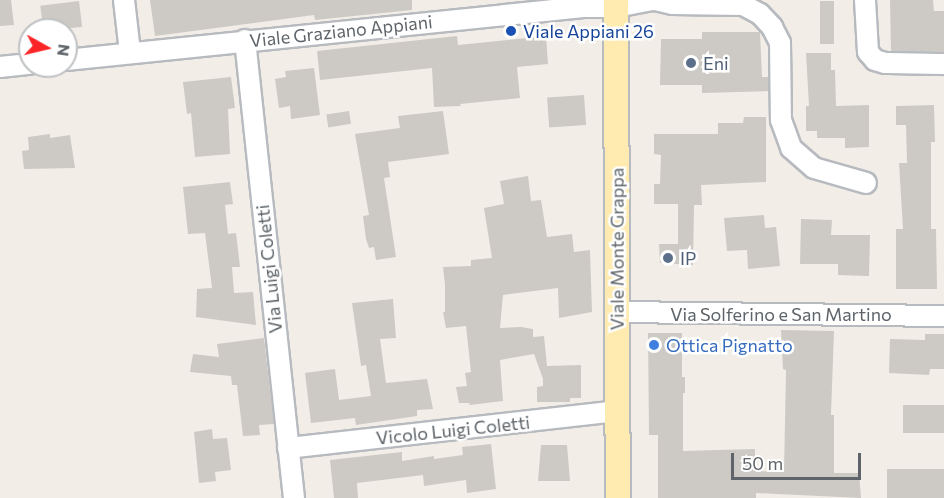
<!DOCTYPE html>
<html>
<head>
<meta charset="utf-8">
<style>
  body { margin:0 }
  #map { position:relative; width:944px; height:498px; overflow:hidden; background:#f2eee7; font-family:Commissioner,sans-serif }
  div>[style] { position:absolute }
  .building>* { inset:0; background:#cdc9c4; transform-origin:0 0 }
  .roads { filter:drop-shadow(2px 0 #b7babf) drop-shadow(-2px 0 #b7babf) drop-shadow(0 2px #b7babf) drop-shadow(0 -2px #b7babf) }
  .minor>* { height:20px; margin:-10px; padding:0 10px; transform-origin:10px; border-radius:10px; background:#fff }
  .major>* { height:24px; margin:-12px; padding:0 12px; transform-origin:12px; border-radius:12px; background:#ffebaf }
  .dots>* { width:16px; height:16px; translate:-50% -50%; box-sizing:border-box; border:3px solid #fff; border-radius:50% }
  span { translate:-50% -50%; white-space:nowrap; text-align:center; line-height:1.15; -webkit-text-stroke:5px #fff; paint-order:stroke }
  .street-label { font-size:18px; color:#5e6469 }
  .transit-label { font-size:18px; color:#164399 }
  .left { translate:0 -50%; text-align:left }
  .service-label { font-size:18px; color:#4e5e75 }
  .shop-label { font-size:18px; color:#366cbe }
  .north { position:absolute; left:18px; top:18px; width:60px; height:60px; box-sizing:border-box; background:#fff; border:2px solid #bfc1c3; border-radius:50%; rotate:98deg; font-size:16px; font-weight:700; line-height:24px; text-align:center; color:#5e6469 }
  .north::after { content:''; display:block; margin:auto; width:21px; height:27px; background:#fb2426; clip-path:polygon(50% 0,100% 100%,50% 72%,0 100%) }
  .scale { position:absolute; left:731px; top:453px; width:130px; height:27px; box-sizing:border-box; border:3px solid #5e6469; border-top:0; padding-left:8px; font-size:18px; line-height:21px; white-space:nowrap; color:#5e6469; -webkit-text-stroke:4px #fff; paint-order:stroke }
</style>
</head>
<body>
<div id="map">
  <div class="building">
    <div style="clip-path:polygon(0 0,11px 0,14px 25px,0 26px)"></div>
    <div style="clip-path:polygon(150px 0,412px 0,412px 10px,315px 20px,314px 15px,155px 36px)"></div>
    <div style="clip-path:polygon(890px 0,933px 0,934px 11px,944px 11px,944px 52px,891px 51px)"></div>
    <div style="left:79px;top:1px;width:26px;height:39px;rotate:83deg"></div>
    <div style="left:820px;top:1px;width:14px;height:43px"></div>
    <div style="clip-path:polygon(702px 32px,760px 32px,762px 77px,768px 77px,769px 91px,702px 93px,702px 85px,660px 85px,661px 39px,702px 39px)"></div>
    <div style="clip-path:polygon(457px 36px,458px 45px,546px 36px,548px 64px,517px 67px,520px 98px,460px 104px,461px 106px,434px 107px,432px 68px,320px 80px,317px 51px)"></div>
    <div style="clip-path:polygon(806px 53px,831px 53px,831px 70px,835px 70px,836px 106px,869px 105px,869px 147px,845px 148px,845px 138px,817px 138px,817px 131px,806px 131px,806px 106px,809px 106px)"></div>
    <div style="clip-path:polygon(314px 68px,320px 115px,291px 119px,290px 106px,279px 108px,275px 79px,286px 77px,285px 71px)"></div>
    <div style="clip-path:polygon(231px 77px,235px 108px,228px 109px,230px 154px,195px 157px,191px 113px,187px 114px,183px 82px)"></div>
    <div style="left:584px;top:95px;width:30px;height:37px;rotate:86deg"></div>
    <div style="clip-path:polygon(934px 105px,935px 142px,931px 142px,931px 229px,936px 229px,937px 289px,896px 289px,896px 229px,903px 229px,899px 163px,907px 163px,906px 125px,896px 125px,896px 106px)"></div>
    <div style="left:349px;top:111px;width:13px;height:23px;rotate:81deg"></div>
    <div style="clip-path:polygon(443px 111px,449px 154px,388px 162px,390px 177px,384px 178px,396px 257px,376px 260px,374px 247px,369px 248px,366px 239px,363px 216px,369px 215px,355px 134px,400px 128px,398px 116px)"></div>
    <div style="clip-path:polygon(744px 117px,766px 117px,766px 182px,701px 185px,702px 205px,694px 205px,693px 265px,660px 263px,659px 244px,678px 244px,678px 204px,654px 204px,654px 184px,660px 184px,661px 155px,654px 154px,654px 134px,718px 134px,718px 123px,743px 123px)"></div>
    <div style="clip-path:polygon(50px 134px,50px 138px,70px 135px,75px 168px,24px 169px,22px 151px,29px 150px,28px 137px)"></div>
    <div style="clip-path:polygon(528px 176px,531px 201px,541px 200px,547px 237px,572px 234px,574px 252px,590px 250px,592px 312px,559px 318px,558px 288px,503px 295px,500px 328px,521px 327px,533px 329px,533px 337px,544px 336px,547px 366px,581px 365px,581px 398px,570px 398px,570px 402px,537px 402px,537px 387px,543px 386px,543px 379px,534px 354px,500px 360px,503px 401px,470px 405px,469px 403px,459px 403px,456px 387px,467px 386px,465px 373px,471px 372px,466px 326px,446px 328px,443px 312px,445px 312px,445px 285px,443px 267px,471px 266px,471px 260px,492px 258px,484px 208px,504px 204px,500px 181px)"></div>
    <div style="clip-path:polygon(230px 182px,233px 204px,225px 205px,228px 234px,236px 233px,240px 267px,232px 267px,234px 293px,253px 292px,256px 325px,196px 317px,197px 289px,212px 288px,205px 233px,188px 234px,183px 187px)"></div>
    <div style="clip-path:polygon(764px 215px,765px 228px,776px 227px,780px 266px,748px 269px,747px 250px,727px 251px,724px 218px)"></div>
    <div style="clip-path:polygon(801px 219px,832px 220px,831px 235px,870px 235px,869px 276px,838px 275px,838px 264px,800px 264px)"></div>
    <div style="clip-path:polygon(393px 299px,396px 338px,380px 339px,386px 383px,427px 379px,433px 409px,417px 410px,417px 416px,356px 425px,355px 418px,311px 423px,305px 373px,335px 369px,339px 400px,371px 396px,366px 365px,361px 366px,352px 303px)"></div>
    <div style="clip-path:polygon(781px 330px,834px 331px,831px 415px,834px 415px,834px 473px,859px 473px,861px 498px,756px 493px,756px 498px,658px 498px,658px 435px,649px 435px,648px 333px,682px 333px,682px 377px,685px 377px,685px 393px,683px 393px,683px 451px,755px 449px,755px 471px,784px 472px,786px 370px,783px 369px)"></div>
    <div style="clip-path:polygon(925px 334px,944px 334px,944px 369px,930px 369px,929px 375px,889px 373px,890px 339px,925px 340px)"></div>
    <div style="clip-path:polygon(264px 338px,274px 424px,259px 425px,260px 435px,243px 436px,237px 385px,232px 385px,231px 376px,190px 372px,193px 354px,219px 357px,217px 344px)"></div>
    <div style="left:903px;top:405px;width:41px;height:28px"></div>
    <div style="clip-path:polygon(212px 429px,213px 439px,227px 438px,231px 470px,215px 472px,216px 481px,199px 483px,194px 432px)"></div>
    <div style="clip-path:polygon(491px 444px,496px 489px,467px 493px,466px 480px,424px 486px,423px 475px,357px 483px,358px 498px,334px 498px,330px 460px,402px 452px,402px 461px,434px 456px,434px 459px,463px 455px,462px 447px)"></div>
    <div style="clip-path:polygon(541px 445px,567px 445px,570px 481px,538px 481px)"></div>
    <div style="left:944px;top:469px;width:29px;height:57px;rotate:90deg"></div>
  </div>
  <div class="roads">
    <div class="minor">
      <div style="left:124px;top:0;width:52px;rotate:83.4deg"></div>
      <div style="left:655px;top:0;width:17px;rotate:13deg"></div>
      <div style="left:672px;top:4px;width:71px;rotate:0.8deg"></div>
      <div style="left:743px;top:5px;width:19px;rotate:28deg"></div>
      <div style="left:760px;top:14px;width:18px;rotate:47deg"></div>
      <div style="left:772px;top:27px;width:18px;rotate:63deg"></div>
      <div style="left:780px;top:43px;width:77px;rotate:89.3deg"></div>
      <div style="left:781px;top:120px;width:30px;rotate:70deg"></div>
      <div style="left:791px;top:148px;width:30px;rotate:41deg"></div>
      <div style="left:814px;top:168px;width:54px;rotate:16.1deg"></div>
      <div style="left:865px;top:0;width:52px;rotate:86.7deg"></div>
      <div style="left:868px;top:52px;width:11px;rotate:49deg"></div>
      <div style="left:875px;top:60px;width:10px;rotate:17deg"></div>
      <div style="left:885px;top:63px;width:59px;rotate:1deg"></div>
      <div style="left:245px;top:40px;width:461px;rotate:83.9deg"></div>
      <div style="left:66px;top:60px;width:520px;rotate:-5.85deg"></div>
      <div style="left:583px;top:7px;width:33px"></div>
      <div style="left:616px;top:7px;width:36px;rotate:-11deg"></div>
      <div style="left:0;top:67px;width:30px;rotate:-6deg"></div>
      <div style="left:618px;top:312px;width:326px;rotate:0.7deg"></div>
      <div style="left:288px;top:448px;width:332px;rotate:-6.4deg"></div>
    </div>
    <div class="major">
      <div style="left:616px;top:0;width:498px;rotate:89.8deg"></div>
    </div>
  </div>
  <div class="dots">
    <div style="left:511px;top:31px;background:#1a4fb4"></div>
    <div style="left:691px;top:63px;background:#5c6f8a"></div>
    <div style="left:668px;top:258px;background:#5c6f8a"></div>
    <div style="left:654px;top:345px;background:#3f7fe0"></div>
  </div>
  <div class="street-label">
    <span style="left:341px;top:31px;rotate:-6deg">Viale Graziano Appiani</span>
    <span style="left:617px;top:249px;rotate:-90deg">Viale Monte Grappa</span>
    <span style="left:269px;top:269px;rotate:-96deg">Via Luigi Coletti</span>
    <span style="left:781px;top:314px">Via Solferino e San Martino</span>
    <span style="left:453px;top:430px;rotate:-6deg">Vicolo Luigi Coletti</span>
  </div>
  <div class="transit-label">
    <span class="left" style="left:523px;top:31px">Viale Appiani 26</span>
  </div>
  <div class="service-label">
    <span class="left" style="left:703px;top:63px">Eni</span>
    <span class="left" style="left:680px;top:258px">IP</span>
  </div>
  <div class="shop-label">
    <span class="left" style="left:666px;top:345px">Ottica Pignatto</span>
  </div>
  <div class="north">N</div>
  <div class="scale">50 m</div>
</div>
</body>
</html>
